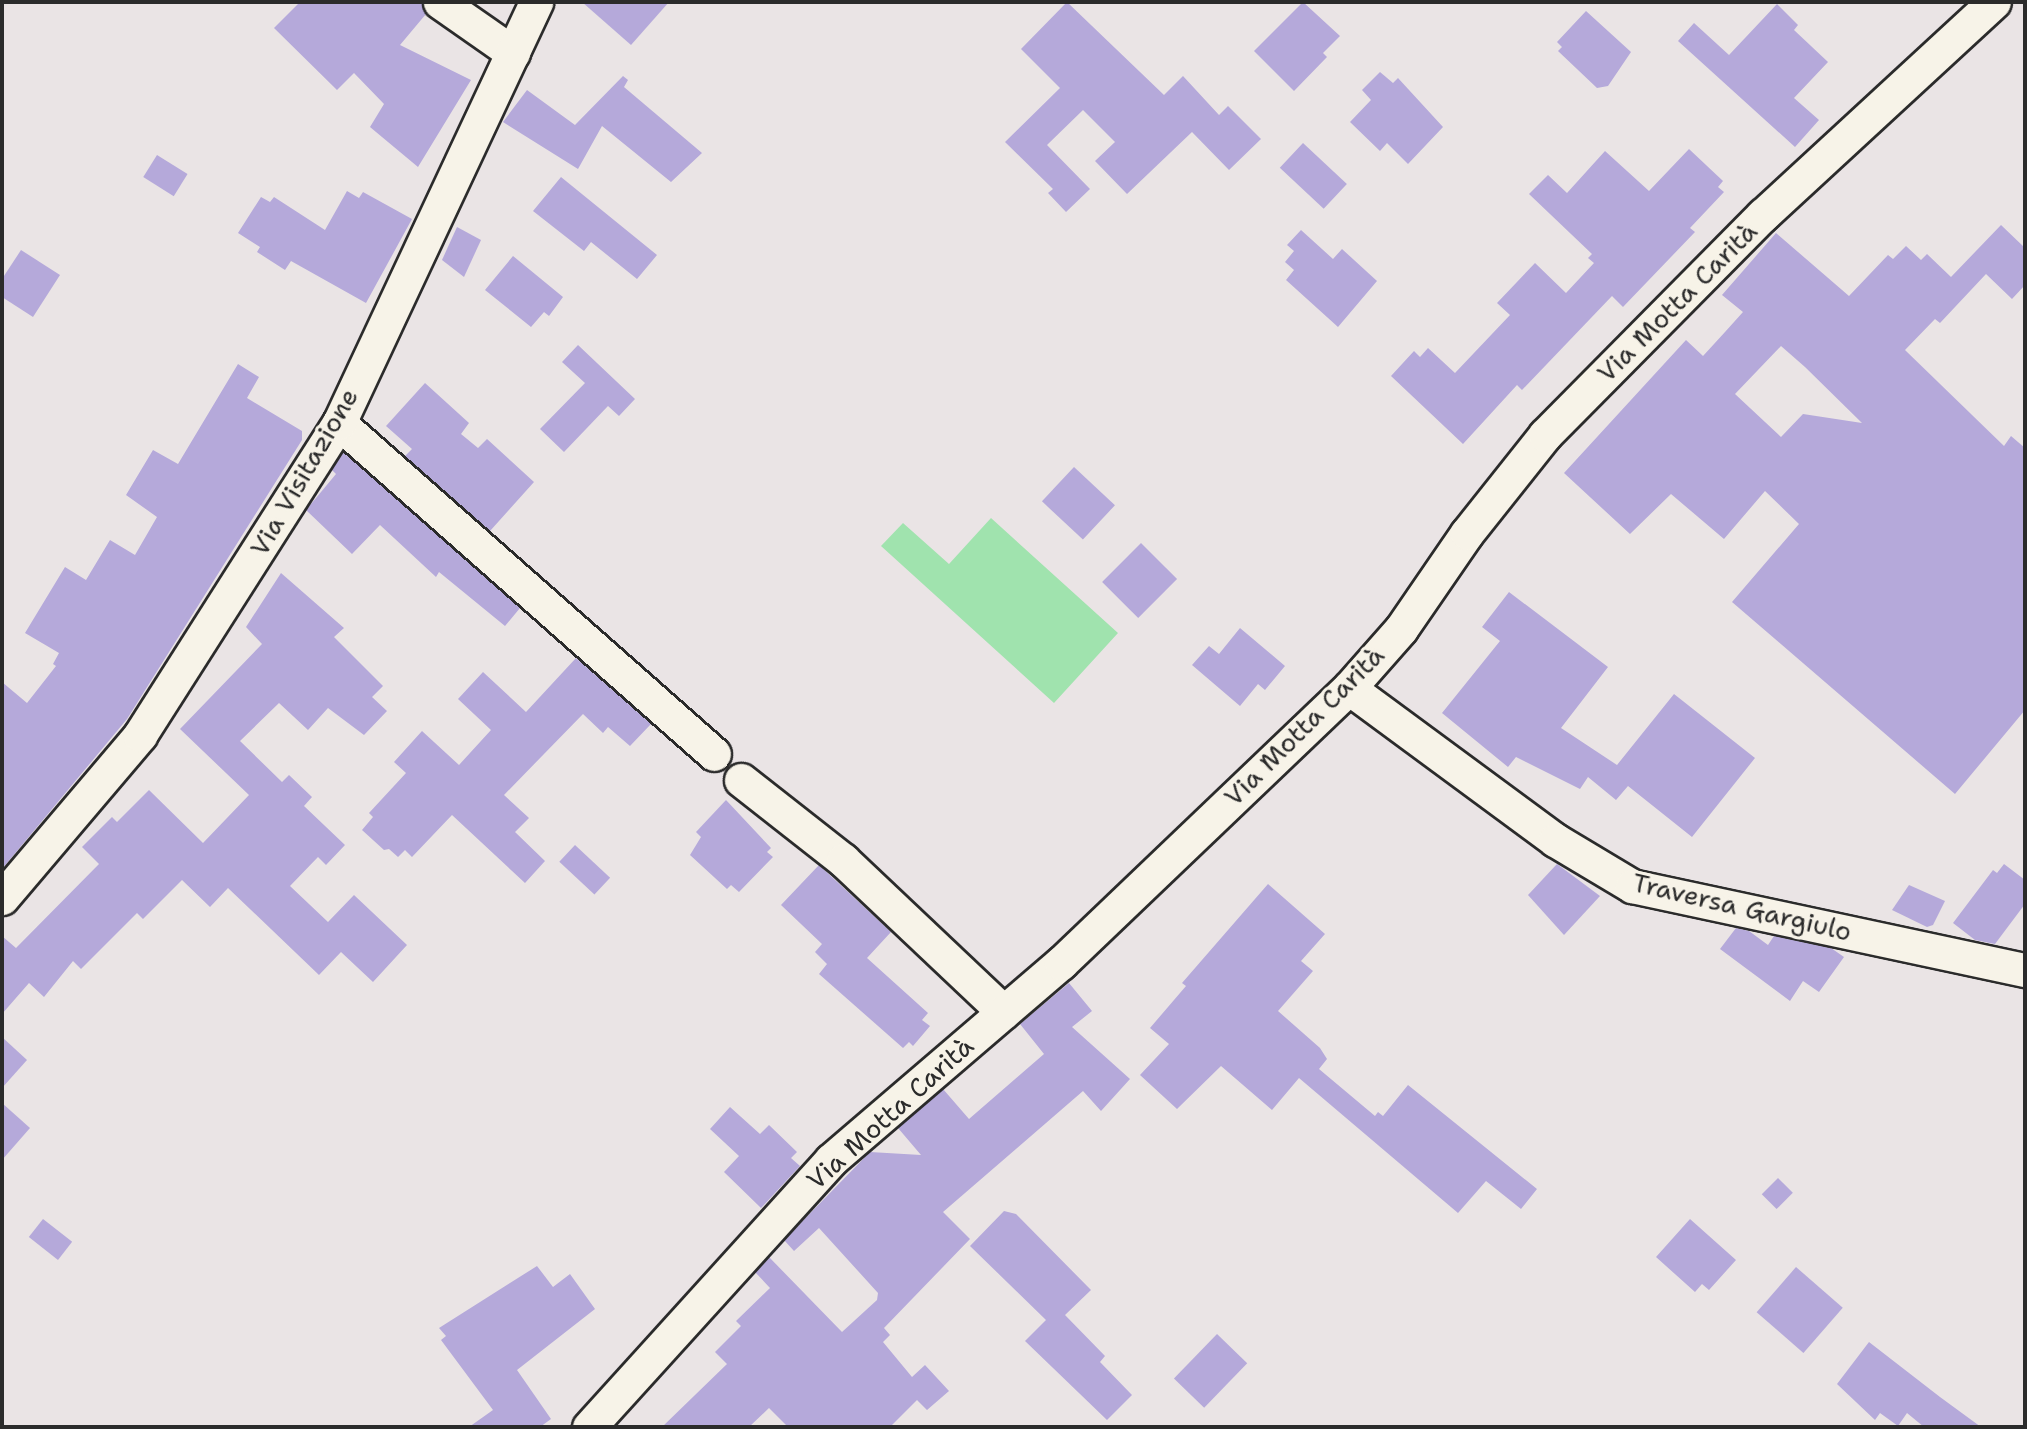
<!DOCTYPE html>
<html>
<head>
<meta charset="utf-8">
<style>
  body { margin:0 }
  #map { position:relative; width:2027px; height:1429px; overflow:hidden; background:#eae4e5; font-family:"Shantell Sans",sans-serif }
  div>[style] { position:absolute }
  .green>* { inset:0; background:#a0e3ae }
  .building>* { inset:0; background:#b5a9da; transform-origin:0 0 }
  .roads { filter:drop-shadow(2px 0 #2b2b2b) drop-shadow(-2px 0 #2b2b2b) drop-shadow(0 2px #2b2b2b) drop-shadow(0 -2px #2b2b2b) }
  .minor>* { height:33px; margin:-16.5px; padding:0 16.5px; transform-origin:16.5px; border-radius:16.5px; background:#f7f3e8 }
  span { translate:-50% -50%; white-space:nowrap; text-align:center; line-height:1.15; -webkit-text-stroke:6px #f7f3e8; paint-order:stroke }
  .street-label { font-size:26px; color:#2b2b2b }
  .frame { position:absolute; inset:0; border:4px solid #2b2b2b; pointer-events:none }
</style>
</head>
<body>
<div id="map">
  <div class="green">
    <div style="clip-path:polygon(991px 518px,1118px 633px,1054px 703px,881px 546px,903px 523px,949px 564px)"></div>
  </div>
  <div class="building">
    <div style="clip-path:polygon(300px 2px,421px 2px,426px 14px,400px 45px,471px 80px,418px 167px,370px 127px,384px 104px,354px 73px,337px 90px,274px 28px)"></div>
    <div style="clip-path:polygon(582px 2px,669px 2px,631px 45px)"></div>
    <div style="clip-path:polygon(1067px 2px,1164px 95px,1183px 76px,1219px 115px,1228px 106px,1261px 139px,1229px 170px,1192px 132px,1127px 194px,1095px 161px,1115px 142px,1083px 110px,1047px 145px,1090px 189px,1066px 212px,1048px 193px,1053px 189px,1005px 142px,1060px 88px,1021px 49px)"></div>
    <div style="clip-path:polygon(1303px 2px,1340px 36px,1323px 53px,1327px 57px,1294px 91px,1254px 51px)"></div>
    <div style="clip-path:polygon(1777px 4px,1798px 25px,1794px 30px,1828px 62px,1794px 98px,1819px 120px,1795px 147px,1678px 41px,1694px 23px,1729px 55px)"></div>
    <div style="clip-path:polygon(1586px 11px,1631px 52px,1608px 86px,1597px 88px,1558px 51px,1562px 47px,1557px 42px)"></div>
    <div style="clip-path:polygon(1380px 72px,1393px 83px,1398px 78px,1443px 127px,1408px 164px,1387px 143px,1380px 151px,1350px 122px,1371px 100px,1362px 90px)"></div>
    <div style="clip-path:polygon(623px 76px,628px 80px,624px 87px,702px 153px,671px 182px,602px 126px,578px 169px,503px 122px,527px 90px,575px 125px)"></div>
    <div style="left:1303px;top:143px;width:60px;height:34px;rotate:43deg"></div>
    <div style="clip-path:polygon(1689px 149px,1723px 181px,1718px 187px,1724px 192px,1690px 228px,1695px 232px,1623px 307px,1612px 296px,1522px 390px,1517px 385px,1463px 444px,1391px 376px,1414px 351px,1420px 357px,1428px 348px,1455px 373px,1510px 315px,1497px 303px,1535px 263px,1566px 293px,1594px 263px,1588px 258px,1592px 254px,1529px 194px,1548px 175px,1567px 193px,1605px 151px,1649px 191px)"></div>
    <div style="left:157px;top:155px;width:36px;height:26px;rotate:32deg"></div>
    <div style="clip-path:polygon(561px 177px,657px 255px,637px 279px,591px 242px,584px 251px,533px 211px)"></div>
    <div style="clip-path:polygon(347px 191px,359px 198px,363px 192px,412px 219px,366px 303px,291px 261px,285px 270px,257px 252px,260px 247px,238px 233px,261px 197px,270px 202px,274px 197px,325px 230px)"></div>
    <div style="clip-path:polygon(evenodd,2001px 225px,2025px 248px,2025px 285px,2012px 299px,1986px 274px,1940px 323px,1935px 319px,1905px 350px,2004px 446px,2011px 436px,2025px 448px,2025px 710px,1955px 794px,1732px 602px,1799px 524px,1765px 491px,1724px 539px,1671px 494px,1630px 534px,1564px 473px,1686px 340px,1703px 356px,1725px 332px,1743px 312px,1722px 295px,1776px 233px,1849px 296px,1888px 255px,1893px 259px,1906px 246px,1921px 260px,1927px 254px,1951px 277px,2001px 225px,1781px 346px,1805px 367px,1862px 423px,1803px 414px,1781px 437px,1735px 394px,1781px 346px)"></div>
    <div style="clip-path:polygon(457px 227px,481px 240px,464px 277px,442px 260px)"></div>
    <div style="clip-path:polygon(1301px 230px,1333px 259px,1342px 249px,1377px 281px,1338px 327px,1286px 280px,1294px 270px,1285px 262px,1294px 251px,1287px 245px)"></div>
    <div style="clip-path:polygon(21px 250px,60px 275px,33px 317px,2px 297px,2px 279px)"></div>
    <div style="clip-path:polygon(513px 256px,563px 297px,549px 316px,544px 312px,531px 327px,485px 290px)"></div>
    <div style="clip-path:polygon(578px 345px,635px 399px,619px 416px,608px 406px,564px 452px,540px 429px,585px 383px,562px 362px)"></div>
    <div style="clip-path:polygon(238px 364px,259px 377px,247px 398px,302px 431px,302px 440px,127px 719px,2px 869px,2px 682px,27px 703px,56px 666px,53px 664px,59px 653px,25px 633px,65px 567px,86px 580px,110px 540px,135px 555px,157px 517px,126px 495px,153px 450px,178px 464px)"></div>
    <div style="clip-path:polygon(425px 383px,469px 423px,461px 434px,478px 448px,487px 439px,534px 482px,490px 531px,405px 456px,412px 449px,386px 426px)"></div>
    <div style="clip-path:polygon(343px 452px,520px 608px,505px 626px,439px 572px,436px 577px,380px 525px,352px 554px,306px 510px,336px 474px,332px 470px)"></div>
    <div style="left:1074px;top:467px;width:56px;height:47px;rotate:43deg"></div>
    <div style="left:1141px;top:543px;width:51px;height:55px;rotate:45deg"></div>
    <div style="clip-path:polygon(281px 573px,344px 628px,334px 637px,383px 686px,372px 697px,387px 711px,364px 735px,328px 708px,308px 730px,279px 703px,240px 741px,282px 782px,289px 775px,312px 797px,304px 806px,345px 845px,326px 865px,318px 857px,290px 886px,328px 922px,354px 895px,407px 945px,373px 982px,341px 952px,319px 975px,228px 888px,210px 907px,182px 880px,143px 919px,137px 913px,81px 969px,73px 961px,44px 997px,29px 983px,2px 1014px,2px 936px,16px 948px,99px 864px,82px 847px,112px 817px,117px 822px,149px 790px,203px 843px,249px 795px,180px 729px,262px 644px,246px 627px)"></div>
    <div style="clip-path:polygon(1509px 592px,1608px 667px,1561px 728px,1617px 765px,1674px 694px,1755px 758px,1692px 837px,1628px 786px,1616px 800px,1588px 777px,1580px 789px,1516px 757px,1508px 767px,1442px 713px,1500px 641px,1482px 627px)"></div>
    <div style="clip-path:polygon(1240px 628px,1285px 666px,1265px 690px,1258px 684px,1240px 706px,1192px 665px,1209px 646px,1219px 654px)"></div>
    <div style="clip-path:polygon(576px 658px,651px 724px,630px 746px,608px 727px,603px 733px,583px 714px,504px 795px,529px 818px,515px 832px,545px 861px,525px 883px,452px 815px,412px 857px,405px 850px,398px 857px,389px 849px,384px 850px,362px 830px,373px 817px,369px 813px,406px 773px,394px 762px,422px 731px,459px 765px,491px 730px,458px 699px,483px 672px,526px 712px)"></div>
    <div style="clip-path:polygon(726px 800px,771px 848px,767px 852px,773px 857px,739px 892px,731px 885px,727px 889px,690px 855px,701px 837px,696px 832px)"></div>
    <div style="left:575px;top:845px;width:48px;height:23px;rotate:43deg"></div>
    <div style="clip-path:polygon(1557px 864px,1600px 896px,1564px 935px,1528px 895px)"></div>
    <div style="clip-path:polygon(2004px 864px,2025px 880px,2025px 904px,1995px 944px,1975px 940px,1953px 923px,1993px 870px,1997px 873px)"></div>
    <div style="clip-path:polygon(819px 865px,891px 932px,867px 958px,928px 1013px,922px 1020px,930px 1026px,913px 1046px,909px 1042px,903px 1048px,819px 974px,827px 964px,815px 952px,822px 944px,781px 905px)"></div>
    <div style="clip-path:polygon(1268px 884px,1325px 934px,1301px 961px,1313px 971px,1278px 1011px,1320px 1048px,1327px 1059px,1319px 1069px,1375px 1116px,1378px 1112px,1383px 1116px,1408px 1085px,1537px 1189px,1521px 1209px,1486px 1181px,1458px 1213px,1299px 1078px,1272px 1110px,1221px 1066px,1177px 1109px,1140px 1075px,1169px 1044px,1150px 1028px,1186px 986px,1182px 983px)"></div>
    <div style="clip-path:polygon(1909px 885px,1945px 901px,1933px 925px,1927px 927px,1892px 910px)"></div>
    <div style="clip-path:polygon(1736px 928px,1749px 931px,1768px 945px,1774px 936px,1831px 948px,1844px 957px,1819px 992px,1803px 981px,1790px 1001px,1720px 949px)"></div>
    <div style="clip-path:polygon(1069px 983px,1092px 1011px,1072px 1027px,1130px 1079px,1101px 1111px,1083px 1091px,943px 1212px,970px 1239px,884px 1328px,890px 1335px,883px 1342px,912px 1377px,925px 1365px,949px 1391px,927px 1410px,917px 1400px,890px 1427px,788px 1427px,769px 1408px,749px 1427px,662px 1427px,727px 1364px,715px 1352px,741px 1326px,736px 1321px,770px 1288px,755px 1272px,769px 1257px,842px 1332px,877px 1300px,878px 1293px,819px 1228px,794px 1251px,784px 1240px,870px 1152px,921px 1155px,898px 1128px,943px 1089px,969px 1119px,1044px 1054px,1020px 1024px)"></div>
    <div style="clip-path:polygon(2px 1037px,27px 1060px,2px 1088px)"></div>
    <div style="clip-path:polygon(2px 1103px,30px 1128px,2px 1160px)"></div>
    <div style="clip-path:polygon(730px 1107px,760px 1134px,769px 1125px,797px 1152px,791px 1158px,800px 1166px,761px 1208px,724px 1172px,739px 1156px,710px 1129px)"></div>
    <div style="left:1778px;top:1178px;width:21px;height:23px;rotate:45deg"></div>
    <div style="clip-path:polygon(1004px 1211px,1016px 1214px,1091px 1290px,1065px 1315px,1105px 1356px,1100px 1362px,1132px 1395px,1107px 1420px,1025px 1341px,1046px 1320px,970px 1246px)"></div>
    <div style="left:43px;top:1219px;width:37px;height:23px;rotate:38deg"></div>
    <div style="clip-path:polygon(1690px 1219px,1736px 1260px,1709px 1290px,1702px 1284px,1695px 1292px,1656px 1257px)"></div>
    <div style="clip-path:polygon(537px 1266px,553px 1287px,570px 1274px,595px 1309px,517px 1370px,551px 1419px,540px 1427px,469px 1427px,493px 1410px,441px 1340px,446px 1336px,439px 1328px)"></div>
    <div style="left:1796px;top:1267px;width:62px;height:60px;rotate:41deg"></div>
    <div style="left:1217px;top:1334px;width:42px;height:62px;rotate:44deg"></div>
    <div style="clip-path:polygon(1869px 1342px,1940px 1397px,1981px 1427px,1924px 1427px,1907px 1413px,1898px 1426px,1880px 1413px,1875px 1420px,1837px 1384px)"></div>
  </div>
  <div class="roads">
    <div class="minor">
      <div style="left:440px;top:2px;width:89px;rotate:34.9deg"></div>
      <div style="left:339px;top:423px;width:500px;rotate:41.43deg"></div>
      <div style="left:1349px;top:688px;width:256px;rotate:36.4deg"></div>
      <div style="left:1555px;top:840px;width:90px;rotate:30.9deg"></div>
      <div style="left:1632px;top:886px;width:402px;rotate:12.1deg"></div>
      <div style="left:741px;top:780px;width:130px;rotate:38.1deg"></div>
      <div style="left:843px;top:860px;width:221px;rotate:43.4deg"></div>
      <div style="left:2px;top:898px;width:214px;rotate:-49.7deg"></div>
      <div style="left:140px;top:735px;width:370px;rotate:-57.5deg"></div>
      <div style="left:339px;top:423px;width:465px;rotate:-64.9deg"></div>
      <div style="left:589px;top:1427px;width:360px;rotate:-47.8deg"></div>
      <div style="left:831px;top:1160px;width:303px;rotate:-40.6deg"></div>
      <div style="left:1061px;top:963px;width:398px;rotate:-43.7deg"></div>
      <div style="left:1349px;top:688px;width:79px;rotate:-48.6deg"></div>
      <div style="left:1401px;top:629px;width:116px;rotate:-55.5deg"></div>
      <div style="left:1467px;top:533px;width:125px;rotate:-51.5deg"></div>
      <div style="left:1545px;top:435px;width:310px;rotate:-45.3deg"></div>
      <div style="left:1763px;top:215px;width:314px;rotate:-42.7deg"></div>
    </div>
  </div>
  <div class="street-label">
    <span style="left:1677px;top:302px;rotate:-45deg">Via Motta Carità</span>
    <span style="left:304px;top:472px;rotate:-60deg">Via Visitazione</span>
    <span style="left:1304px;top:726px;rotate:-45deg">Via Motta Carità</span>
    <span style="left:1742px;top:907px;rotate:13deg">Traversa Gargiulo</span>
    <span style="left:890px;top:1113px;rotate:-42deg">Via Motta Carità</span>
  </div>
  <div class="frame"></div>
</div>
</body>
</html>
